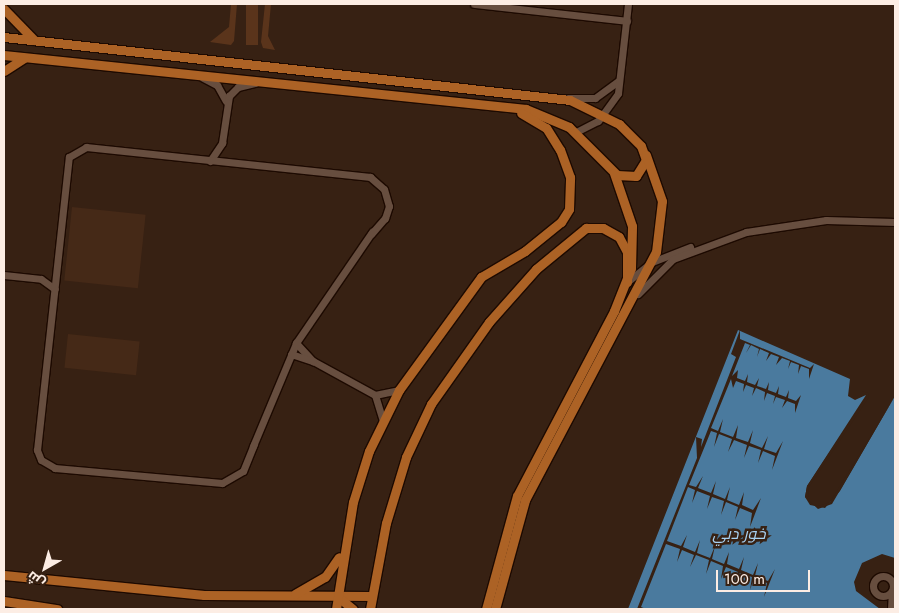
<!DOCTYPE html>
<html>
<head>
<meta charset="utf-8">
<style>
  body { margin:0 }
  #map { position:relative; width:899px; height:613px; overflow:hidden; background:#372113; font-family:Jost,Cairo,sans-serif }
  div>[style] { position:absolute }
  .built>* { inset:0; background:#452917; transform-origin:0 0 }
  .green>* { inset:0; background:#5a341b; transform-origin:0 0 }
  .water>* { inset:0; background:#4a7a9e }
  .pier>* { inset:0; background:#372113 }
  .roads { filter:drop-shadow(1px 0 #1d0a01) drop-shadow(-1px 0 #1d0a01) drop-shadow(0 1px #1d0a01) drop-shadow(0 -1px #1d0a01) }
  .minor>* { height:7px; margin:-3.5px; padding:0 3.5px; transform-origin:3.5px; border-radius:3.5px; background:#674e3f }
  .minor>.ring { margin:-3.5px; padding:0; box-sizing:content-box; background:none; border:7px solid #674e3f; border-radius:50% }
  .major>* { height:9px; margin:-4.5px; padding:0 4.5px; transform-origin:4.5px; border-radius:4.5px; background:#ac6225 }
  span { translate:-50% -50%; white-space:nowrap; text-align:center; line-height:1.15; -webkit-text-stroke:5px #372113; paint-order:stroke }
  .water-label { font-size:16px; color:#a8d2f3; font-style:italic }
  .frame { position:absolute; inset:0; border:5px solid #fcede4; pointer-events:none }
  .north { position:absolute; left:20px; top:543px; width:50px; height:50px; -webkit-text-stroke:4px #372113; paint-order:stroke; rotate:218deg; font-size:14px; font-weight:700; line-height:20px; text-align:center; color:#fcede4 }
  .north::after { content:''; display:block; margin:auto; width:18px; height:22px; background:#fcede4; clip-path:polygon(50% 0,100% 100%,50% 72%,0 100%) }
  .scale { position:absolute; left:716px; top:570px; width:94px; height:22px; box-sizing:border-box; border:2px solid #fcede4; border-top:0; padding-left:6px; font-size:15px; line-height:18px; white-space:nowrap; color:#fcede4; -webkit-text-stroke:4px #372113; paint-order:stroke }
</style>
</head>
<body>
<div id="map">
  <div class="built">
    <div style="left:72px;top:207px;width:74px;height:74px;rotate:6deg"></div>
    <div style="left:68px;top:334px;width:72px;height:34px;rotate:6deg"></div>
  </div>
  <div class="green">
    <div style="clip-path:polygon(231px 4px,237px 4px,234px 41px,231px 45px,210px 42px,229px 27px)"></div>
    <div style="left:246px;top:4px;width:12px;height:41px"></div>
    <div style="clip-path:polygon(265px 4px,271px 4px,268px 36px,275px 50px,263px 48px,261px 42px)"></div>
  </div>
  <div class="water">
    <div style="clip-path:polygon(738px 330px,850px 379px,848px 396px,855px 400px,866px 395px,807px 486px,805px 497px,810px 505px,825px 508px,840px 491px,895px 396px,895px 558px,882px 554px,862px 563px,854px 582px,856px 591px,880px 609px,628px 609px)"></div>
  </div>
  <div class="pier">
    <div style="clip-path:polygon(740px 330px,740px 339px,810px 368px,814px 364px,809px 379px,809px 369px,801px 366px,798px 374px,799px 365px,791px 362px,788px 369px,790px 361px,782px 358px,776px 365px,779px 357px,771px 354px,766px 361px,769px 353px,760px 349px,757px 357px,759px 349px,751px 345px,746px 353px,750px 345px,745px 343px,732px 376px,738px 370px,737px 378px,745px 381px,748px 374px,747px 382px,755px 385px,759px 378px,757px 386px,766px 389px,769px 382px,768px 390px,776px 393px,779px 386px,778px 394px,786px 397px,789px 390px,788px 398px,796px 401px,801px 395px,795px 413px,795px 404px,787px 401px,782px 408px,785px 400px,776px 397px,773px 404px,775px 396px,767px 393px,764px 401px,765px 392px,756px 388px,752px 396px,754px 388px,746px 385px,743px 392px,744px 384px,736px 381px,733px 388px,731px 379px,711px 428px,718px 431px,723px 419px,720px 432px,733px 437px,738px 425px,736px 438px,748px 442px,753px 430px,750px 443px,762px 448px,768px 436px,764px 449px,776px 453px,783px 441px,772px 470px,775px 456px,763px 451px,758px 463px,761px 450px,749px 446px,744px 458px,747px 445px,734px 440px,728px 452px,732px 439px,719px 434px,714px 447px,717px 433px,711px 431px,689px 485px,696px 487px,703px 476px,698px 488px,711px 493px,716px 481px,713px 494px,725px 499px,730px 487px,727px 500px,739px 505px,744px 492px,742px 505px,753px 510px,761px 498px,750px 527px,752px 513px,740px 508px,735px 520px,738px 507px,726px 502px,721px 515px,724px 501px,712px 497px,707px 509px,710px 496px,697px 491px,692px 503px,695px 490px,688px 487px,667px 541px,681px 546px,687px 535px,683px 547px,695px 552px,700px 540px,697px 553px,710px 558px,715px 546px,712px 559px,724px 564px,729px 552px,727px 564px,739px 569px,744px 557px,741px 570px,753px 575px,758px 563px,755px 576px,768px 581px,775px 569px,764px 597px,767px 583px,754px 578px,750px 590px,752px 577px,740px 573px,733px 584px,738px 572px,726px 567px,721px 579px,723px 566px,711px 561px,706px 574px,709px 560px,696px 555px,690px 567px,694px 555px,682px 550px,677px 562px,680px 549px,666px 544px,641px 607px,646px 609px,637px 609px,697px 458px,696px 437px,702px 439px,701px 447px,736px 357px,731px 354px)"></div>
    <div style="clip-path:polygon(862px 391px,868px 393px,869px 397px,809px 487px,808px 496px,818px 506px,830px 502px,895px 396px,832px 504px,818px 509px,805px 497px,807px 486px,867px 396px)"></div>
  </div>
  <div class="roads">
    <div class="minor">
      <div style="left:474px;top:4px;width:154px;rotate:6.3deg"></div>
      <div style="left:203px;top:78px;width:16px;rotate:27deg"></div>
      <div style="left:217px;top:85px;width:18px;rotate:61deg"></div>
      <div style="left:568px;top:98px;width:27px"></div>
      <div style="left:595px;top:98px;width:29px;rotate:-36deg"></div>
      <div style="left:576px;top:132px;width:25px;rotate:-27deg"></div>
      <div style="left:598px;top:121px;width:34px;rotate:-54deg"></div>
      <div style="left:618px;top:93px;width:90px;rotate:-83.6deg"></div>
      <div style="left:210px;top:161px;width:22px;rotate:-56deg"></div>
      <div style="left:222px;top:143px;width:48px;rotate:-81.5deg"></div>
      <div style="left:229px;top:96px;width:13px;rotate:-45deg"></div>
      <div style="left:238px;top:87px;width:17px;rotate:-13deg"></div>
      <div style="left:4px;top:275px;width:37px;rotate:6deg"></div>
      <div style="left:41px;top:279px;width:17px;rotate:36deg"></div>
      <div style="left:627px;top:282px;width:32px;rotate:-39deg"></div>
      <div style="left:652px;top:262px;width:41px;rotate:-21.5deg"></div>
      <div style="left:638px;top:294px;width:49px;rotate:-45deg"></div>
      <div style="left:673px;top:259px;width:78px;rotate:-20.3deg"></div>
      <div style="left:746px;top:232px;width:81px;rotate:-8.5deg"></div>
      <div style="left:826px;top:220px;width:69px;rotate:1.7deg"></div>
      <div style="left:296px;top:343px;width:25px;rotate:47deg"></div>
      <div style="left:313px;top:361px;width:71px;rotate:28.7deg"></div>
      <div style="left:375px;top:395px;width:25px;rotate:-12deg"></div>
      <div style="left:291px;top:354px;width:23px;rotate:18deg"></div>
      <div style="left:375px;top:395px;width:27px;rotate:73deg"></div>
      <div style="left:254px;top:444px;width:29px;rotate:112deg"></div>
      <div style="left:243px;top:471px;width:24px;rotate:150deg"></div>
      <div style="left:222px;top:483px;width:168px;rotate:-174.9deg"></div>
      <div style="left:55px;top:468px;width:16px;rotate:-150deg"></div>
      <div style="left:41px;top:460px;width:11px;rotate:-112deg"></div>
      <div style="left:37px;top:450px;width:295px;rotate:-83.8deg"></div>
      <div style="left:69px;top:157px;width:20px;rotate:-30deg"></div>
      <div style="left:86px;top:147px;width:286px;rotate:6deg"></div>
      <div style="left:370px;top:177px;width:18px;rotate:41deg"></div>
      <div style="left:384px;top:189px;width:18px;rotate:74deg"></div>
      <div style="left:389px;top:206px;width:13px;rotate:108deg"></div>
      <div style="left:385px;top:218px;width:21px;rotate:131deg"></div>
      <div style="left:253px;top:446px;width:112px;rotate:-67.3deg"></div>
      <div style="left:296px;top:343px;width:135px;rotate:-55.6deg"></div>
      <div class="ring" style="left:873px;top:576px;width:13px;height:13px"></div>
      <div style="left:891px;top:609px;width:18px;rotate:-87deg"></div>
    </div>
    <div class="major">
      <div style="left:4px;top:9px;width:43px;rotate:45.9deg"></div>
      <div style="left:4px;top:37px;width:569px;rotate:6.35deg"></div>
      <div style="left:570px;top:100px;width:55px;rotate:26.1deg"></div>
      <div style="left:619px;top:124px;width:31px;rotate:45deg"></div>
      <div style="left:641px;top:146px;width:15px;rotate:70deg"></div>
      <div style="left:646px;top:160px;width:19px;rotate:122deg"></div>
      <div style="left:636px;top:176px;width:19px;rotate:-177deg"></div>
      <div style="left:617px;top:175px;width:68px;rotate:-135deg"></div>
      <div style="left:569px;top:127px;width:47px;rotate:-157.3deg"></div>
      <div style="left:526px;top:109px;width:525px;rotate:-174.09deg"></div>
      <div style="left:4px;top:71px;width:24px;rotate:-33deg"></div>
      <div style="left:4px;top:575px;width:201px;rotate:5.7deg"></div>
      <div style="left:204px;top:595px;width:168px;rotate:0.3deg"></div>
      <div style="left:295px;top:594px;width:34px;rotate:-30deg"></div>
      <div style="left:325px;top:577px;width:24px;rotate:-55deg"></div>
      <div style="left:338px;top:597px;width:19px;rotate:39deg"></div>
      <div style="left:4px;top:601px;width:54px;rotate:8.6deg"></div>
      <div style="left:336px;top:609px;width:108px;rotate:-81deg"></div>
      <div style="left:353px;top:502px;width:53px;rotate:-72.6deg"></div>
      <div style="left:369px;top:451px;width:68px;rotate:-63.8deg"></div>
      <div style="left:399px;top:390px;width:140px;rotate:-54deg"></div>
      <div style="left:481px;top:277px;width:51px;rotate:-30.6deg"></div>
      <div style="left:525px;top:251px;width:46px;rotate:-38.9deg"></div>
      <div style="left:561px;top:222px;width:15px;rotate:-58deg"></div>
      <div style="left:569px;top:209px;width:32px;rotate:-88deg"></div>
      <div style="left:570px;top:177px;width:29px;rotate:-110deg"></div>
      <div style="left:560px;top:150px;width:26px;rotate:-122deg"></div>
      <div style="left:546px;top:128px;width:29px;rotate:-149deg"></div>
      <div style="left:370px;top:609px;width:87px;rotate:-79.5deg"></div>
      <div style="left:386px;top:523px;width:69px;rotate:-73.1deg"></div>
      <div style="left:406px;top:457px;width:59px;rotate:-64.7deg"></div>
      <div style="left:431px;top:404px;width:100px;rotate:-54.7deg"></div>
      <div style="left:489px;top:322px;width:71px;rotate:-48.4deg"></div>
      <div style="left:536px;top:269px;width:65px;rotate:-39.4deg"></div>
      <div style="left:586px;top:228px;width:17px"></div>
      <div style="left:603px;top:228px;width:18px;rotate:29deg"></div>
      <div style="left:619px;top:237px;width:17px;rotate:62deg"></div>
      <div style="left:627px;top:252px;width:30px;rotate:90deg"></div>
      <div style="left:486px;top:609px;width:117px;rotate:-74.7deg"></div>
      <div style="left:517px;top:496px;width:209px;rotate:-62.3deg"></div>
      <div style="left:614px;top:311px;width:46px;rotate:-68.4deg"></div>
      <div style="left:631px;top:268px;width:42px;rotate:-88.6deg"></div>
      <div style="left:632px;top:226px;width:56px;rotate:-108.8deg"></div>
      <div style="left:495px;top:609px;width:113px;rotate:-74.6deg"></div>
      <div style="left:525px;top:500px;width:280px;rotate:-62.2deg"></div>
      <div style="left:656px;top:252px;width:51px;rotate:-83.3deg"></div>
      <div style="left:662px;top:201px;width:49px;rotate:-109.2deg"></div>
    </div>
  </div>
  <div class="water-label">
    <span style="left:739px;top:534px">خور دبي</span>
  </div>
  <div class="frame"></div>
  <div class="north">ش</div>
  <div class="scale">100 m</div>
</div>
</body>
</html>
